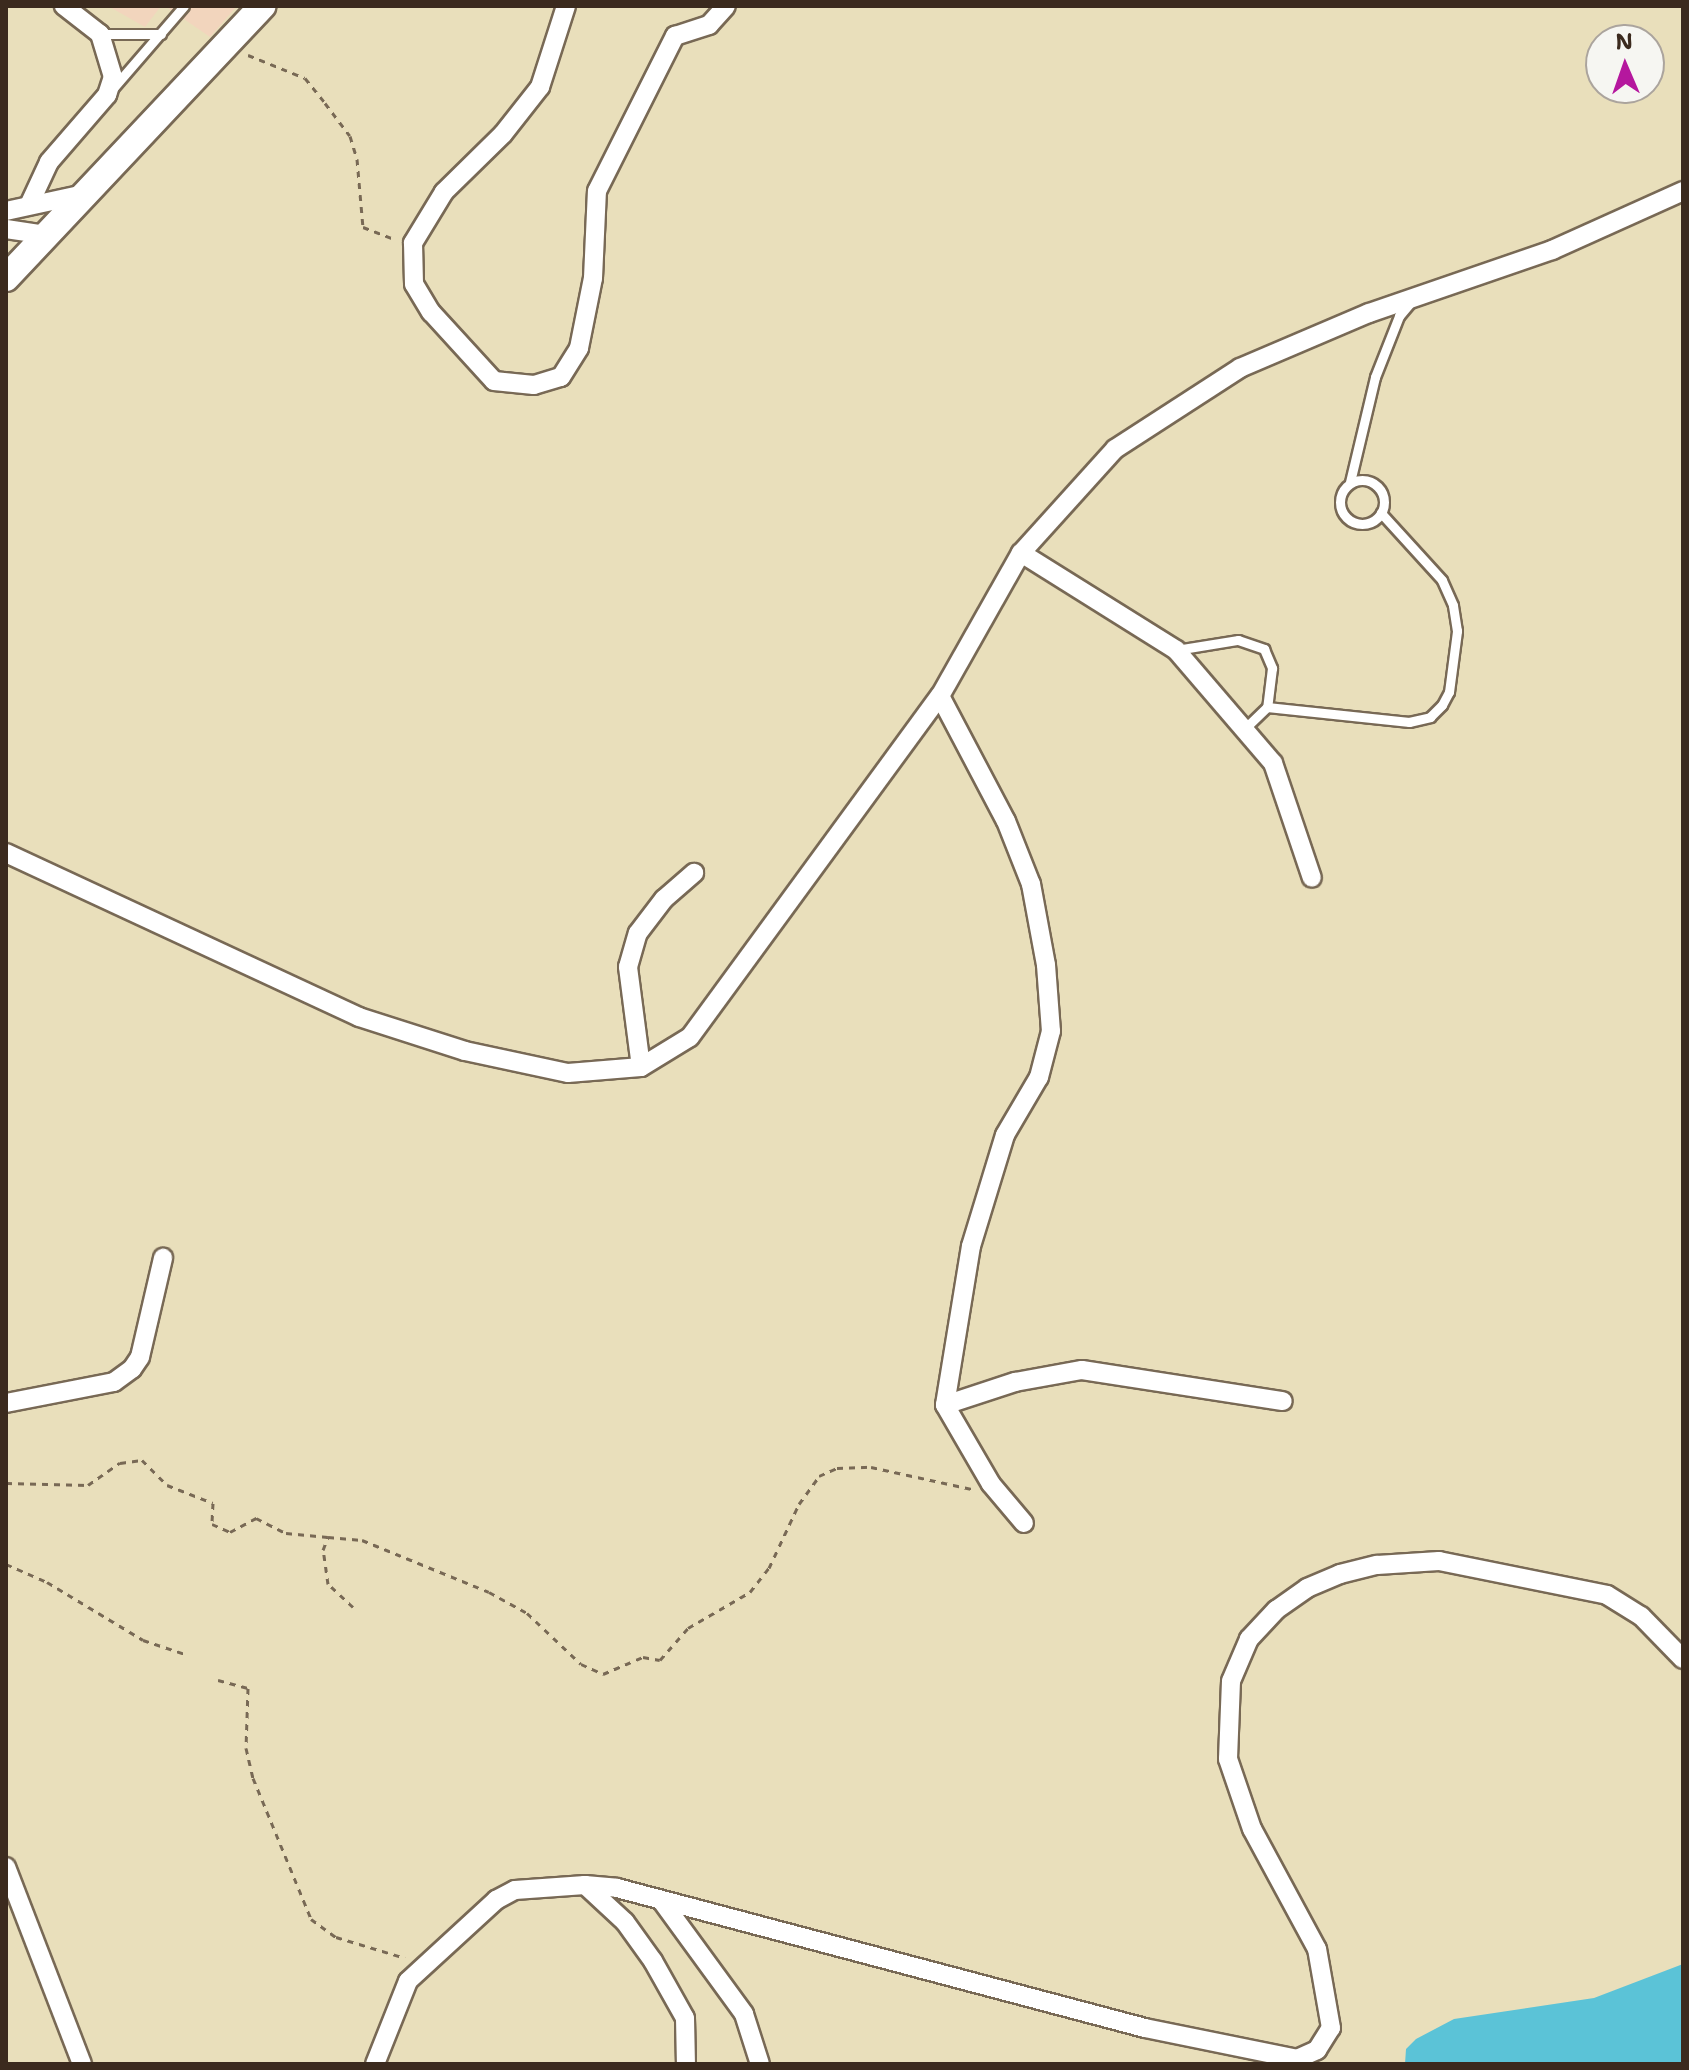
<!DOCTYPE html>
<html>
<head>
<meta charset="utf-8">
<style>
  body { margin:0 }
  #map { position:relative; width:1689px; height:2070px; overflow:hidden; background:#e9dfbb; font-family:"Shantell Sans",sans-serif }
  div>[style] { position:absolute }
  .built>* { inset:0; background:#f2d5bd }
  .water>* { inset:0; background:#5bc3d7 }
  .path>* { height:3px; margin-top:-1.5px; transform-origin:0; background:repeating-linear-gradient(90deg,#786955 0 6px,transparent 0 12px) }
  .roads { filter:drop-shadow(2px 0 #786955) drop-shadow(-2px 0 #786955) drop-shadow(0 2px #786955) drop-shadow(0 -2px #786955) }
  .lane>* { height:9px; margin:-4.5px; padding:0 4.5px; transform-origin:4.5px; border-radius:4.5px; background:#fff }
  .lane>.ring { margin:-4.5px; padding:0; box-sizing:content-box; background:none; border:9px solid #fff; border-radius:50% }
  .street>* { height:18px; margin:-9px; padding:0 9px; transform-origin:9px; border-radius:9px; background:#fff }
  .secondary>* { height:26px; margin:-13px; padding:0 13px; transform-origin:13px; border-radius:13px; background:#fff }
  span { translate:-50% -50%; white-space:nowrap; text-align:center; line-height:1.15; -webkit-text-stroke:8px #f6f6f2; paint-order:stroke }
  .frame { position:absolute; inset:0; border:8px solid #3b2a1e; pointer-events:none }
  .north { position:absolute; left:1585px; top:24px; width:80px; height:80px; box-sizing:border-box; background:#f6f6f2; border:2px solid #aba49d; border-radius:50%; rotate:358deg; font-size:22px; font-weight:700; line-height:32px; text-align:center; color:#3b2a1e }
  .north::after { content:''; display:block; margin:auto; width:28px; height:36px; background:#b5179e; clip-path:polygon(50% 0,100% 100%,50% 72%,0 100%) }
</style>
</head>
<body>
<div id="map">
  <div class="built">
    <div style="clip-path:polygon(108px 6px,161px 6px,145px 27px)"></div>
    <div style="clip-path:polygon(165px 6px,237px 6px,210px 37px)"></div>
  </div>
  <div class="water">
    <div style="clip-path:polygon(1683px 1964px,1683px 2064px,1405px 2064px,1406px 2049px,1416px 2039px,1454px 2019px,1594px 1998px)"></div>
  </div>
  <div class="path">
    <div style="left:248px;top:55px;width:61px;rotate:22deg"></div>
    <div style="left:305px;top:78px;width:32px;rotate:51deg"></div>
    <div style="left:325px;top:103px;width:41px;rotate:52.9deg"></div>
    <div style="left:350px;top:136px;width:24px;rotate:73deg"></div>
    <div style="left:357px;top:159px;width:68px;rotate:85deg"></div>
    <div style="left:363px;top:227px;width:33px;rotate:21deg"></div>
    <div style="left:6px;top:1483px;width:82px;rotate:1.4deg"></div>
    <div style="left:88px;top:1485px;width:39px;rotate:-35deg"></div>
    <div style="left:120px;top:1463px;width:22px;rotate:-8deg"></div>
    <div style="left:142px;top:1460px;width:35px;rotate:45deg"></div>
    <div style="left:167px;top:1485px;width:49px;rotate:21.4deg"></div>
    <div style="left:213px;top:1503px;width:21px;rotate:93deg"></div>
    <div style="left:212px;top:1524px;width:20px;rotate:24deg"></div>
    <div style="left:230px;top:1532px;width:30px;rotate:-28deg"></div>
    <div style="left:256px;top:1518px;width:34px;rotate:27deg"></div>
    <div style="left:286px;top:1533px;width:42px;rotate:5.4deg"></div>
    <div style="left:6px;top:1564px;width:45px;rotate:23.7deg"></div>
    <div style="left:47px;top:1582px;width:112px;rotate:31.1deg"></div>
    <div style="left:143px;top:1640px;width:47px;rotate:18.4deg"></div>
    <div style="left:353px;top:1607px;width:34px;rotate:-137deg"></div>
    <div style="left:328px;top:1584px;width:34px;rotate:-98deg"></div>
    <div style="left:323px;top:1550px;width:14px;rotate:-69deg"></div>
    <div style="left:328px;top:1537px;width:34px;rotate:5deg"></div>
    <div style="left:362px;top:1540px;width:137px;rotate:22.3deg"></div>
    <div style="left:489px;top:1592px;width:43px;rotate:28.9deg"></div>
    <div style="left:527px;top:1613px;width:74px;rotate:43.4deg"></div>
    <div style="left:581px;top:1664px;width:24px;rotate:24deg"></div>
    <div style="left:603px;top:1674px;width:43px;rotate:-23deg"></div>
    <div style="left:643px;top:1657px;width:17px;rotate:10deg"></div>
    <div style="left:660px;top:1660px;width:43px;rotate:-48.8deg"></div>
    <div style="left:688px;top:1628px;width:72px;rotate:-30.1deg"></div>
    <div style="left:750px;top:1592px;width:31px;rotate:-52deg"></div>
    <div style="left:769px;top:1568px;width:71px;rotate:-64.9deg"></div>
    <div style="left:799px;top:1504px;width:34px;rotate:-54deg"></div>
    <div style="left:819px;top:1476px;width:20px;rotate:-24deg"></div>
    <div style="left:837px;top:1468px;width:34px;rotate:-2deg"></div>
    <div style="left:871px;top:1467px;width:103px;rotate:12.3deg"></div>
    <div style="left:218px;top:1680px;width:31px;rotate:15deg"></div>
    <div style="left:248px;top:1688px;width:60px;rotate:91.9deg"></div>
    <div style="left:246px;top:1748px;width:31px;rotate:77deg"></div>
    <div style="left:253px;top:1778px;width:152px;rotate:67.6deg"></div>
    <div style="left:311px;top:1919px;width:31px;rotate:36deg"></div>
    <div style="left:336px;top:1937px;width:72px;rotate:16.9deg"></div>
  </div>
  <div class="roads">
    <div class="lane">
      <div style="left:100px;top:34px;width:61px"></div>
      <div style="left:114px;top:87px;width:107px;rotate:-49.2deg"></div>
      <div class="ring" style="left:1340px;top:480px;width:35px;height:35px"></div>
      <div style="left:1350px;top:482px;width:108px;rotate:-76.6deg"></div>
      <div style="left:1375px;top:377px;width:66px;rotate:-68.5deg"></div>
      <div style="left:1399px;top:316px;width:16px;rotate:-50deg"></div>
      <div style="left:1176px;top:650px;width:63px;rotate:-9.2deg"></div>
      <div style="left:1238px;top:640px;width:28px;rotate:19deg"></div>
      <div style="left:1264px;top:649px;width:21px;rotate:67deg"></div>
      <div style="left:1272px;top:668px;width:39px;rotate:97deg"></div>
      <div style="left:1267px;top:707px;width:32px;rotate:136deg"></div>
      <div style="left:1267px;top:707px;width:143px;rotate:6deg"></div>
      <div style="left:1409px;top:722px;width:22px;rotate:-13deg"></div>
      <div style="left:1430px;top:717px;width:17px;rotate:-45deg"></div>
      <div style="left:1442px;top:705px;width:15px;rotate:-62deg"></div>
      <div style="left:1449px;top:692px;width:62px;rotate:-82.5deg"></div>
      <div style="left:1457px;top:631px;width:26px;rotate:-99deg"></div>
      <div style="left:1453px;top:605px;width:27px;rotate:-114deg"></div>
      <div style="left:1442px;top:580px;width:91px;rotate:-132.3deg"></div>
    </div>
    <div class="street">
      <div style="left:566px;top:6px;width:85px;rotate:107.8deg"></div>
      <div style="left:540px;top:87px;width:60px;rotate:128.2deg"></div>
      <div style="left:503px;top:134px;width:83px;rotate:135.5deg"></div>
      <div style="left:444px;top:192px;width:60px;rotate:121.3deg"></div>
      <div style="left:413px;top:243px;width:41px;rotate:88.6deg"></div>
      <div style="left:414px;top:284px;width:33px;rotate:59deg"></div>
      <div style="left:431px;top:312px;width:93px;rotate:47.6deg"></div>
      <div style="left:494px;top:381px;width:40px;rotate:5.7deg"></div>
      <div style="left:534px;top:385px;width:28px;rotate:-17deg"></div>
      <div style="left:561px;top:377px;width:34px;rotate:-58deg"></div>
      <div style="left:579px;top:348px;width:71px;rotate:-78.7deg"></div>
      <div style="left:593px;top:278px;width:87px;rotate:-87.4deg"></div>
      <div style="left:597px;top:191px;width:174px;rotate:-63.3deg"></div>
      <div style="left:675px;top:36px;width:36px;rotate:-18deg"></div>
      <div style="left:709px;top:25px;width:25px;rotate:-48deg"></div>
      <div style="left:30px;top:203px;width:45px;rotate:-65.1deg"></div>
      <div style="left:49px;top:162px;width:89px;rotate:-49.1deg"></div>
      <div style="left:107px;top:95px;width:19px;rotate:-72deg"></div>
      <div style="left:113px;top:77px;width:45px;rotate:-106.8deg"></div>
      <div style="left:100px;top:34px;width:46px;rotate:-142.1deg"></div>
      <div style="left:6px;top:211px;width:80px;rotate:-12.3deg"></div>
      <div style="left:6px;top:229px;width:40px;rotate:8.5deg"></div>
      <div style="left:1021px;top:553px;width:183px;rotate:32deg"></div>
      <div style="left:1176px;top:650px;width:149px;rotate:49.4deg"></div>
      <div style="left:1273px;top:763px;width:121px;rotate:71.3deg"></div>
      <div style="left:940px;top:696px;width:141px;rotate:62.2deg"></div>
      <div style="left:1006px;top:821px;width:68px;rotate:68.4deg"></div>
      <div style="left:1031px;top:884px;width:82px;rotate:79.5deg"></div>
      <div style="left:1046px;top:965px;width:66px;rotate:85.7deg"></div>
      <div style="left:1051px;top:1031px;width:48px;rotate:104.6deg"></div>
      <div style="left:1039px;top:1077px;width:67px;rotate:120.4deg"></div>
      <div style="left:1005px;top:1135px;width:116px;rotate:107deg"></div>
      <div style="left:971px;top:1246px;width:161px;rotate:99.3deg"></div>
      <div style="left:945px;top:1405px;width:91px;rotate:59.8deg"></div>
      <div style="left:991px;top:1484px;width:51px;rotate:49.8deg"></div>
      <div style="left:6px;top:853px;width:389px;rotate:24.9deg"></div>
      <div style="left:359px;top:1017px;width:111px;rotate:17.8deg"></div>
      <div style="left:465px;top:1051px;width:105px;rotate:12.1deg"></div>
      <div style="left:568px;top:1073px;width:73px;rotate:-4.7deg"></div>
      <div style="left:641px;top:1067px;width:57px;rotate:-31.5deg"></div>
      <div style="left:690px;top:1037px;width:423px;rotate:-53.8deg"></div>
      <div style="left:940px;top:696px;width:164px;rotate:-60.5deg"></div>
      <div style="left:1021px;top:553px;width:140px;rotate:-47.9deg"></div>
      <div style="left:1115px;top:449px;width:149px;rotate:-32.9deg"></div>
      <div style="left:1240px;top:368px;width:140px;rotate:-23.1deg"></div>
      <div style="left:1369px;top:313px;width:194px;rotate:-19deg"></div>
      <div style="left:1552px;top:250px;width:144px;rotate:-24.2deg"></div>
      <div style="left:641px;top:1067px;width:101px;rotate:-97.4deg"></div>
      <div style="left:628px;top:967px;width:35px;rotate:-74deg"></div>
      <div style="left:638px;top:933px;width:43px;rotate:-52.6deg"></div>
      <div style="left:664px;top:899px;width:40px;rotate:-41deg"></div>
      <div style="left:6px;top:1403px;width:110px;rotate:-11deg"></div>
      <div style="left:114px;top:1382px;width:22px;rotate:-36deg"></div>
      <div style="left:132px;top:1369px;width:14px;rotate:-56deg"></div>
      <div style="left:140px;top:1357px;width:102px;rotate:-76.9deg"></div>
      <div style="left:945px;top:1405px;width:74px;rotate:-18.2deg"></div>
      <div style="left:1015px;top:1382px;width:68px;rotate:-10.2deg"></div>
      <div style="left:1082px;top:1370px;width:203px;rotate:8.8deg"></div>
      <div style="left:6px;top:1867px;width:211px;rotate:68.9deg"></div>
      <div style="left:585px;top:1885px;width:54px;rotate:42.8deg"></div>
      <div style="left:625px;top:1922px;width:48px;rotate:54.3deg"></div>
      <div style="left:653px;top:1961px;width:65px;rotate:60.7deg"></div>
      <div style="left:685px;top:2018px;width:46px;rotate:88.8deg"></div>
      <div style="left:661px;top:1900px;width:141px;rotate:53.9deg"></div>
      <div style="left:744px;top:2014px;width:52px;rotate:72.3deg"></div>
      <div style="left:375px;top:2064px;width:89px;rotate:-68.3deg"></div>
      <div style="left:408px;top:1981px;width:120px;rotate:-42.6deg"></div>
      <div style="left:496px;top:1900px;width:21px;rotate:-28deg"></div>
      <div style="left:515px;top:1890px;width:70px;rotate:-4.1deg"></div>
      <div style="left:585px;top:1885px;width:32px;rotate:5deg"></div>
      <div style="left:617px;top:1888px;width:546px;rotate:14.85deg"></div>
      <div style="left:1145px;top:2028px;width:155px;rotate:11.5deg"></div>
      <div style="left:1297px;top:2059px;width:22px;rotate:-24deg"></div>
      <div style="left:1317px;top:2050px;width:26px;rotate:-58deg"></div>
      <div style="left:1331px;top:2028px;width:80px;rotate:-100deg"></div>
      <div style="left:1317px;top:1949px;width:136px;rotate:-118.4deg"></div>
      <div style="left:1252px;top:1829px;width:74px;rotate:-108.9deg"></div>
      <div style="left:1228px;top:1759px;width:78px;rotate:-87.8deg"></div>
      <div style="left:1231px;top:1681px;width:46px;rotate:-66.8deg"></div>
      <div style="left:1249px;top:1639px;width:40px;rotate:-47deg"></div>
      <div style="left:1276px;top:1610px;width:38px;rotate:-35deg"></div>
      <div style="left:1307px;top:1588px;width:36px;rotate:-23deg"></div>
      <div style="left:1340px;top:1574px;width:38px;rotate:-14deg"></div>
      <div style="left:1377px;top:1565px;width:62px;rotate:-3.7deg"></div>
      <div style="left:1439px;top:1561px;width:171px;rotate:11.4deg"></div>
      <div style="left:1607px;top:1595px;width:40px;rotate:32deg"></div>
      <div style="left:1641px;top:1616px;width:60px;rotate:45.7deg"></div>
    </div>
    <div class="secondary">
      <div style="left:6px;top:278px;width:374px;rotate:-46.7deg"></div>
    </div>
  </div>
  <div class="frame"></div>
  <div class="north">N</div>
</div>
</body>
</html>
